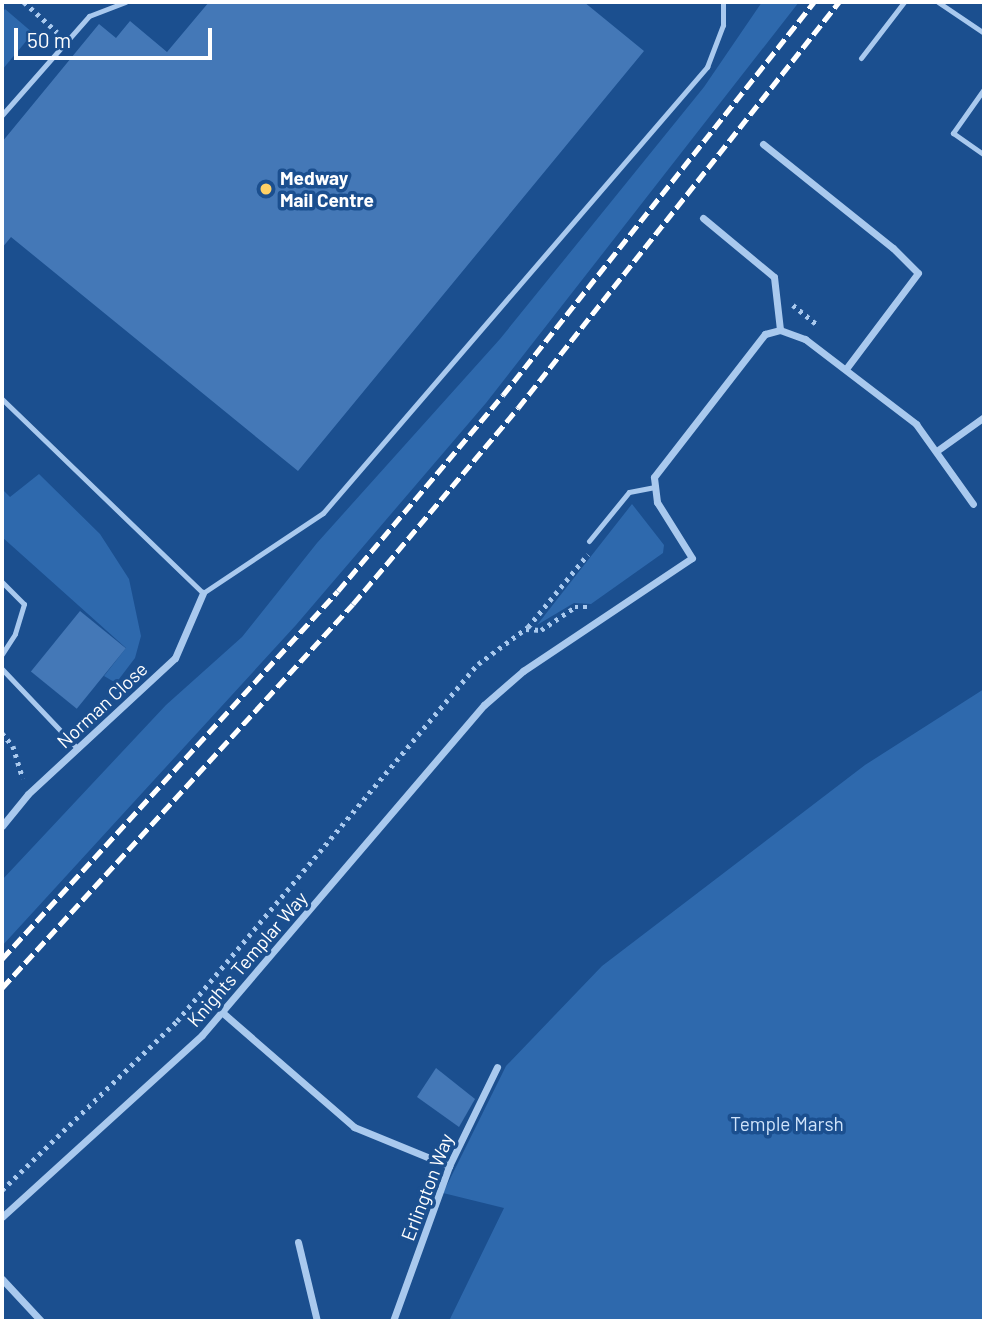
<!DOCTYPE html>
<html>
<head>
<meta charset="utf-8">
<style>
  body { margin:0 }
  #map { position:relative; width:986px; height:1323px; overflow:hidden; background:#1b4f8f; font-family:Barlow,sans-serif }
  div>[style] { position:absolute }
  .green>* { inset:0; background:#2e69ad }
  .building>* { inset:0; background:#4478b7; transform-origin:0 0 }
  .path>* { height:4.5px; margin-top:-2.25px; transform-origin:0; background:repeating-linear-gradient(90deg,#a9c9ee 0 3.5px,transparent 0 8.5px) }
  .service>* { height:5px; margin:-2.5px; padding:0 2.5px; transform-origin:2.5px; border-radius:2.5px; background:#a9c9ee }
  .minor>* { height:7px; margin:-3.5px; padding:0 3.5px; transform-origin:3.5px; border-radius:3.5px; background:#a9c9ee }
  .rail>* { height:5px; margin-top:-2.5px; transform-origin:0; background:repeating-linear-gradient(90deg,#fff 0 12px,transparent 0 17px) }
  .dots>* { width:19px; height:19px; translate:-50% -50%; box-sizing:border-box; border:4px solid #1b4f8f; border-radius:50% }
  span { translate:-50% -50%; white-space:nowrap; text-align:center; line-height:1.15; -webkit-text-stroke:7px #1b4f8f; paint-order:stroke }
  .poi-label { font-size:19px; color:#fff; font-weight:700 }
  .left { translate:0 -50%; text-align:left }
  .street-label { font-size:19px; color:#fff }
  .park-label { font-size:19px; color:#cfe3fa }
  .frame { position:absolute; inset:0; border:4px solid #fff; pointer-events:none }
  .scale { position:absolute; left:14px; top:28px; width:198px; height:32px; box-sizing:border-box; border:4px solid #fff; border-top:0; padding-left:9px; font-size:21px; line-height:24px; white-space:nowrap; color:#fff; -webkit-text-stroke:5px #1b4f8f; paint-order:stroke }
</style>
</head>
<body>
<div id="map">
  <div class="green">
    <div style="clip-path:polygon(762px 2px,799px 2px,486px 403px,296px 625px,2px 946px,2px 880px,166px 705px,242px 637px,317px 543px,500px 339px,704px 87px)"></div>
    <div style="clip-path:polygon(5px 9px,33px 33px,2px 70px,2px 13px)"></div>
    <div style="clip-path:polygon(39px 474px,100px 534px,129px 579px,141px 636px,135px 658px,116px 683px,104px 676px,126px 648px,2px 537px,2px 489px,10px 497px)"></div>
    <div style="clip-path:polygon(632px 504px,664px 545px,663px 553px,591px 604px,574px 603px,537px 625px)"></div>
    <div style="clip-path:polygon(984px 689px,984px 1321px,449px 1321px,504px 1208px,443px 1193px,506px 1066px,602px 966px,865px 765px)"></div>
  </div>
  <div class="building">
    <div style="clip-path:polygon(209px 2px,584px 2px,644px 51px,298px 471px,11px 237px,2px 248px,2px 142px,99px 24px,116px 38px,130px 21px,167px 52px)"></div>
    <div style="left:80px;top:611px;width:59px;height:78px;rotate:39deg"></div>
    <div style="clip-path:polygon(436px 1068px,475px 1099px,459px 1127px,417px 1097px)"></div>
  </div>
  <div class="path">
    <div style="left:24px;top:2px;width:45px;rotate:42.3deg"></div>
    <div style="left:793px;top:305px;width:33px;rotate:39deg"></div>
    <div style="left:526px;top:629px;width:15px;rotate:4deg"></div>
    <div style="left:541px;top:630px;width:41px;rotate:-34.1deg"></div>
    <div style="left:575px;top:607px;width:12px"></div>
    <div style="left:2px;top:733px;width:17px;rotate:50deg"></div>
    <div style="left:13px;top:746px;width:34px;rotate:73deg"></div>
    <div style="left:2px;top:1190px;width:243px;rotate:-44deg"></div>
    <div style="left:177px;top:1021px;width:467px;rotate:-49.9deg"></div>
    <div style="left:478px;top:664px;width:62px;rotate:-36.5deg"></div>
    <div style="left:528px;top:627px;width:94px;rotate:-50.6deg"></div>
  </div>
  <div class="service">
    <div style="left:938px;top:2px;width:55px;rotate:34deg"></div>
    <div style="left:861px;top:58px;width:71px;rotate:-52.5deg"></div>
    <div style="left:984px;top:89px;width:54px;rotate:125.2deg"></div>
    <div style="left:953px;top:133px;width:38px;rotate:35deg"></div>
    <div style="left:2px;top:115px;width:132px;rotate:-48.7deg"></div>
    <div style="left:89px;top:16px;width:39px;rotate:-21deg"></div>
    <div style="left:2px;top:399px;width:279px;rotate:44deg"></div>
    <div style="left:203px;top:593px;width:144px;rotate:-33.7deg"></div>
    <div style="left:323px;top:513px;width:589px;rotate:-49.27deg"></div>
    <div style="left:707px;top:67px;width:45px;rotate:-69.1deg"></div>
    <div style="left:723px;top:25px;width:23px;rotate:-90deg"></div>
    <div style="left:589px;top:541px;width:63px;rotate:-50.8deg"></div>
    <div style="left:629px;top:492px;width:25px;rotate:-11deg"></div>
    <div style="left:2px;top:582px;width:31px;rotate:45deg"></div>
    <div style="left:24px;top:604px;width:31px;rotate:107deg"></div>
    <div style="left:15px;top:634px;width:24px;rotate:123deg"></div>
    <div style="left:2px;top:669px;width:110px;rotate:46.5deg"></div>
  </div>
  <div class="minor">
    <div style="left:763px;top:144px;width:166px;rotate:38.7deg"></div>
    <div style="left:893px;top:248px;width:35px;rotate:45deg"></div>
    <div style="left:918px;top:273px;width:120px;rotate:126.9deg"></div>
    <div style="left:703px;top:218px;width:92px;rotate:39.7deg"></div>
    <div style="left:774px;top:277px;width:53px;rotate:83.5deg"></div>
    <div style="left:938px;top:450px;width:57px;rotate:-35.7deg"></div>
    <div style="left:2px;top:826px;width:41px;rotate:-50.9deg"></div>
    <div style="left:28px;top:794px;width:200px;rotate:-42.8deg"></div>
    <div style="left:175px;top:658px;width:71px;rotate:-66.7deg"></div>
    <div style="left:223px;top:1013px;width:174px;rotate:41deg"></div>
    <div style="left:354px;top:1127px;width:103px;rotate:22.3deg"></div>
    <div style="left:2px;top:1217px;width:270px;rotate:-42.3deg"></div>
    <div style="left:202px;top:1035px;width:434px;rotate:-49.5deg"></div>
    <div style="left:484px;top:705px;width:52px;rotate:-41.1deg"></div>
    <div style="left:523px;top:671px;width:203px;rotate:-33.8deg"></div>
    <div style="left:692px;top:558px;width:66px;rotate:-122deg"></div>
    <div style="left:657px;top:502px;width:25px;rotate:-97deg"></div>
    <div style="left:654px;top:477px;width:181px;rotate:-52.2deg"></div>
    <div style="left:765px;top:334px;width:16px;rotate:-15deg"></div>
    <div style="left:780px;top:330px;width:27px;rotate:20deg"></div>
    <div style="left:805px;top:339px;width:140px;rotate:37.4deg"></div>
    <div style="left:916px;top:424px;width:98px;rotate:54.5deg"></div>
    <div style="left:298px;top:1242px;width:81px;rotate:76.5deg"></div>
    <div style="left:2px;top:1279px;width:57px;rotate:47.1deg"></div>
    <div style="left:393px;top:1321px;width:165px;rotate:-70.1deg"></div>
    <div style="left:449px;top:1166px;width:110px;rotate:-64.1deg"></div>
  </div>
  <div class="rail">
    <div style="left:2px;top:959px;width:498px;rotate:-47.6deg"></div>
    <div style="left:338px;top:591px;width:256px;rotate:-49.9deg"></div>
    <div style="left:503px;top:395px;width:501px;rotate:-51.64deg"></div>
    <div style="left:2px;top:988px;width:520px;rotate:-47.57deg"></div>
    <div style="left:353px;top:604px;width:256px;rotate:-49.9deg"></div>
    <div style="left:518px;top:408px;width:518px;rotate:-51.67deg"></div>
  </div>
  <div class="dots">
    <div style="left:266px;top:189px;background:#ffd166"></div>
  </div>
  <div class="poi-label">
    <span class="left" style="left:280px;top:189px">Medway<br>Mail Centre</span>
  </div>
  <div class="street-label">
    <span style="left:102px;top:705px;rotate:-43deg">Norman Close</span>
    <span style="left:247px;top:959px;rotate:-49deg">Knights Templar Way</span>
    <span style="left:427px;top:1187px;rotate:-69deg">Erlington Way</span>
  </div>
  <div class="park-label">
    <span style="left:787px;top:1124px">Temple Marsh</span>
  </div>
  <div class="frame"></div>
  <div class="scale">50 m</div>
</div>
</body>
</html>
